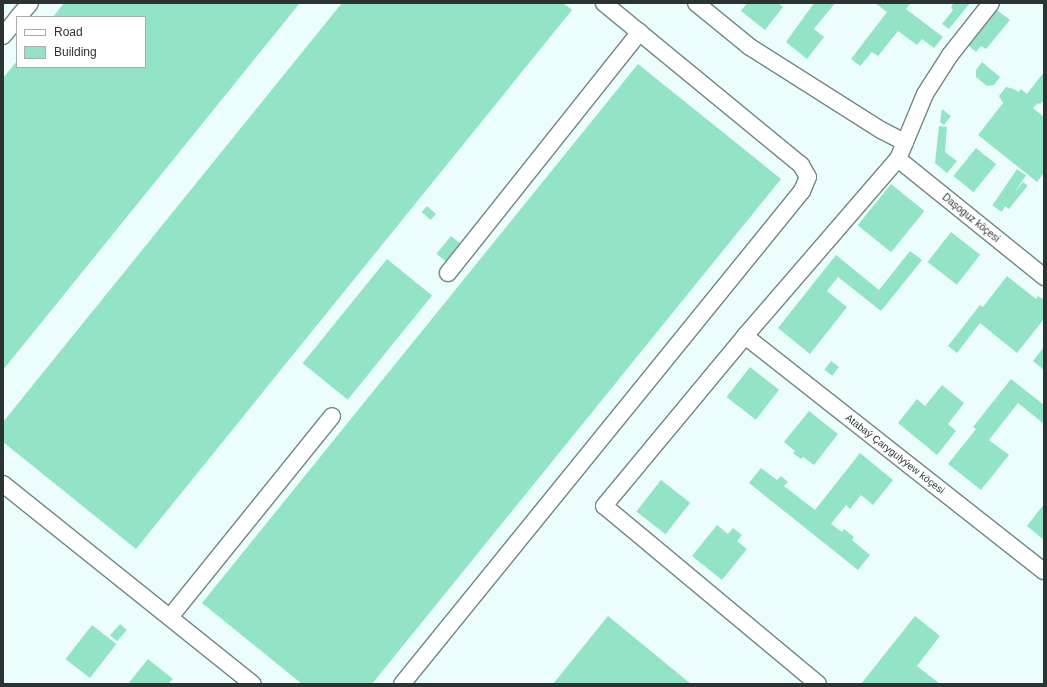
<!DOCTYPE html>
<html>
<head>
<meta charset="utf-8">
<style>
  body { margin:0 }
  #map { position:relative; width:1047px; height:687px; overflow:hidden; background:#ebfefd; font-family:Arial,sans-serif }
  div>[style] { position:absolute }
  .building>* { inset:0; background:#93e3c6; transform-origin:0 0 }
  .roads { filter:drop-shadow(1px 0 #748685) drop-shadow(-1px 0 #748685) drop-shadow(0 1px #748685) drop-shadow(0 -1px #748685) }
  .minor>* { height:16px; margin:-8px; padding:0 8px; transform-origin:8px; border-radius:8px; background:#fff }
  span { translate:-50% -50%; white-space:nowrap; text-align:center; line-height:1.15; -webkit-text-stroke:3px #fff; paint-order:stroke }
  .street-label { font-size:10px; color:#2c3333 }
  .frame { position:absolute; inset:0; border:4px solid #2c3333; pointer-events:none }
  .legend { position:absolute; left:16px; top:16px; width:130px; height:52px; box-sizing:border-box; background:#fff; border:1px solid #abadad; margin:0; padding:5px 7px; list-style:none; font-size:12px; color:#2c3333 }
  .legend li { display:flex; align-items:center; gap:8px; height:20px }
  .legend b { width:20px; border:1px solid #abadad }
</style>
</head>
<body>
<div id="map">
  <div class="building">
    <div style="clip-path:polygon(64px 3px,300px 3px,3px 370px,3px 78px,17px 61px,17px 67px,145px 67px,145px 17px,53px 17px)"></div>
    <div style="clip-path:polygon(342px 3px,563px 3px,572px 10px,136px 549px,3px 442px,3px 422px)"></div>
    <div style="clip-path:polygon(747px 3px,778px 3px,783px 7px,765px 30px,741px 11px)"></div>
    <div style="clip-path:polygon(814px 3px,835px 3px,814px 29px,824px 37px,807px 59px,786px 42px)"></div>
    <div style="clip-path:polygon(875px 3px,911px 3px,906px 9px,943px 37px,934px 48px,922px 39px,917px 45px,898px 31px,878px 56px,872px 52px,860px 66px,851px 59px,887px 12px)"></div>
    <div style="clip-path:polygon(954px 3px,970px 3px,949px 29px,942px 24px,953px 10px,951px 7px)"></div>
    <div style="clip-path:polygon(997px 10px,1010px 20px,986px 49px,981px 46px,976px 52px,969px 46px)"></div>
    <div style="clip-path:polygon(982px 62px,1000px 77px,994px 85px,987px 86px,976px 77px,976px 70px)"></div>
    <div style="clip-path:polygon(638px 64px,781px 179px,372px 684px,302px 684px,202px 603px)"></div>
    <div style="clip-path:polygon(1044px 72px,1044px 100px,1040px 104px,1038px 103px,1033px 108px,1044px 117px,1044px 173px,1037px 182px,978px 135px,1003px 103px,999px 96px,1006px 87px,1014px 89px,1018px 92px,1021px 89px,1027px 94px)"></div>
    <div style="clip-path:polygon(942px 109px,951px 116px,944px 125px,940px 122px)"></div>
    <div style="clip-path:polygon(939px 126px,947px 127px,945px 152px,957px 161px,947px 173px,935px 163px)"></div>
    <div style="left:976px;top:148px;width:26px;height:36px;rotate:39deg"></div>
    <div style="left:1017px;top:169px;width:11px;height:44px;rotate:34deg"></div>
    <div style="left:1023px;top:182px;width:6px;height:30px;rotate:39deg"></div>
    <div style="left:891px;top:184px;width:43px;height:53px;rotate:39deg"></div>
    <div style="left:427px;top:206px;width:12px;height:8px;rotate:42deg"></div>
    <div style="left:951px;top:232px;width:37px;height:38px;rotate:38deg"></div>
    <div style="left:451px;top:236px;width:13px;height:23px;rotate:39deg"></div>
    <div style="clip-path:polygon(910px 251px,922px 260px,881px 311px,838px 277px,827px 291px,847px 307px,810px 354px,778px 328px,836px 255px,879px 290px)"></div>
    <div style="left:387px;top:259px;width:58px;height:134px;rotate:39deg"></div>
    <div style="clip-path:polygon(1007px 276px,1036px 299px,1038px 296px,1044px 300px,1044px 319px,1017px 353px,980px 323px,957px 353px,948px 346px,980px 305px,983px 307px)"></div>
    <div style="clip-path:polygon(1044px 347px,1044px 370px,1033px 361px)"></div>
    <div style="left:831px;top:361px;width:10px;height:11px;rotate:37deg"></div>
    <div style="left:750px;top:367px;width:37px;height:38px;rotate:38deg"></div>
    <div style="clip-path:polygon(1011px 379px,1044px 405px,1044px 424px,1018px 403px,989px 440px,1009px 455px,981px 490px,948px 464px,976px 429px,973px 427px)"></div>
    <div style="clip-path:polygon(942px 385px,964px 403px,948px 424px,956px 431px,937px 455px,898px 423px,917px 399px,925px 406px)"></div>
    <div style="clip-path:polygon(809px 411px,838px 434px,814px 465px,803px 457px,801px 459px,793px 453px,795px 451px,784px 442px)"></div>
    <div style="clip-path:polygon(860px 453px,893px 480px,873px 505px,861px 495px,850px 509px,846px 505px,831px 524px,842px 532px,844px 529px,854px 537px,852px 540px,870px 555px,858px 570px,749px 483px,761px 468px,777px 480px,781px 476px,788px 482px,784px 486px,815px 510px)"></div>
    <div style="left:661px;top:480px;width:37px;height:40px;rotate:38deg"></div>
    <div style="clip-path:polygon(1044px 504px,1044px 540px,1027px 526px)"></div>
    <div style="clip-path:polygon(717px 525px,728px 534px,733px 528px,742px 535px,737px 541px,747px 549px,722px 580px,692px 556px)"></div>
    <div style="clip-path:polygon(608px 616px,691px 684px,553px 684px)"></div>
    <div style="clip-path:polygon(915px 616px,940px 636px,917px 666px,940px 684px,861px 684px)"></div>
    <div style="left:120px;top:624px;width:9px;height:15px;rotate:41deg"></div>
    <div style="left:92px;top:625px;width:31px;height:43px;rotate:38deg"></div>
    <div style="clip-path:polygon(148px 659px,173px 679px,168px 684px,128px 684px)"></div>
  </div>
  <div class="roads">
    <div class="minor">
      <div style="left:696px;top:3px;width:70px;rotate:39.2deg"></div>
      <div style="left:750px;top:47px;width:155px;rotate:32.4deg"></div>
      <div style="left:881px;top:130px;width:27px;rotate:27deg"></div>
      <div style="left:18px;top:17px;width:18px;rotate:-49deg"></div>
      <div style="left:3px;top:36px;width:22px;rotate:-51deg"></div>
      <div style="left:898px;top:159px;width:188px;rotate:38.9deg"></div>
      <div style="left:448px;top:273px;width:308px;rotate:-51.5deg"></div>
      <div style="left:745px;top:336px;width:380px;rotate:38.2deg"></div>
      <div style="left:3px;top:484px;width:320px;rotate:38.7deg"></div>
      <div style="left:170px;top:617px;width:258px;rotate:-51.1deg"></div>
      <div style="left:402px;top:684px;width:635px;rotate:-50.95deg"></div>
      <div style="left:802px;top:191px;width:15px;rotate:-67deg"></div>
      <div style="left:808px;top:177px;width:14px;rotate:-120deg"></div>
      <div style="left:801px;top:165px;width:255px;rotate:-140.6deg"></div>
      <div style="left:818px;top:684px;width:278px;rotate:-140.2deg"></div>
      <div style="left:604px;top:506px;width:221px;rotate:-50.3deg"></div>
      <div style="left:745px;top:336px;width:234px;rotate:-49.2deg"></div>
      <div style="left:898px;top:159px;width:70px;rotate:-67.4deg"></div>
      <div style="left:925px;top:94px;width:46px;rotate:-57.3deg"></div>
      <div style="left:950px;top:55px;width:66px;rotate:-51.7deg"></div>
    </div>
  </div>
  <div class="street-label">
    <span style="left:971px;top:218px;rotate:39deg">Daşoguz köçesi</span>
    <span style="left:895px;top:454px;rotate:38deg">Atabaý Çarygulyýew köçesi</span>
  </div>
  <div class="frame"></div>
  <ul class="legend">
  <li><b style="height:5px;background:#fff"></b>Road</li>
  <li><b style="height:11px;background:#93e3c6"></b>Building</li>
  </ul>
</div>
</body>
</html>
